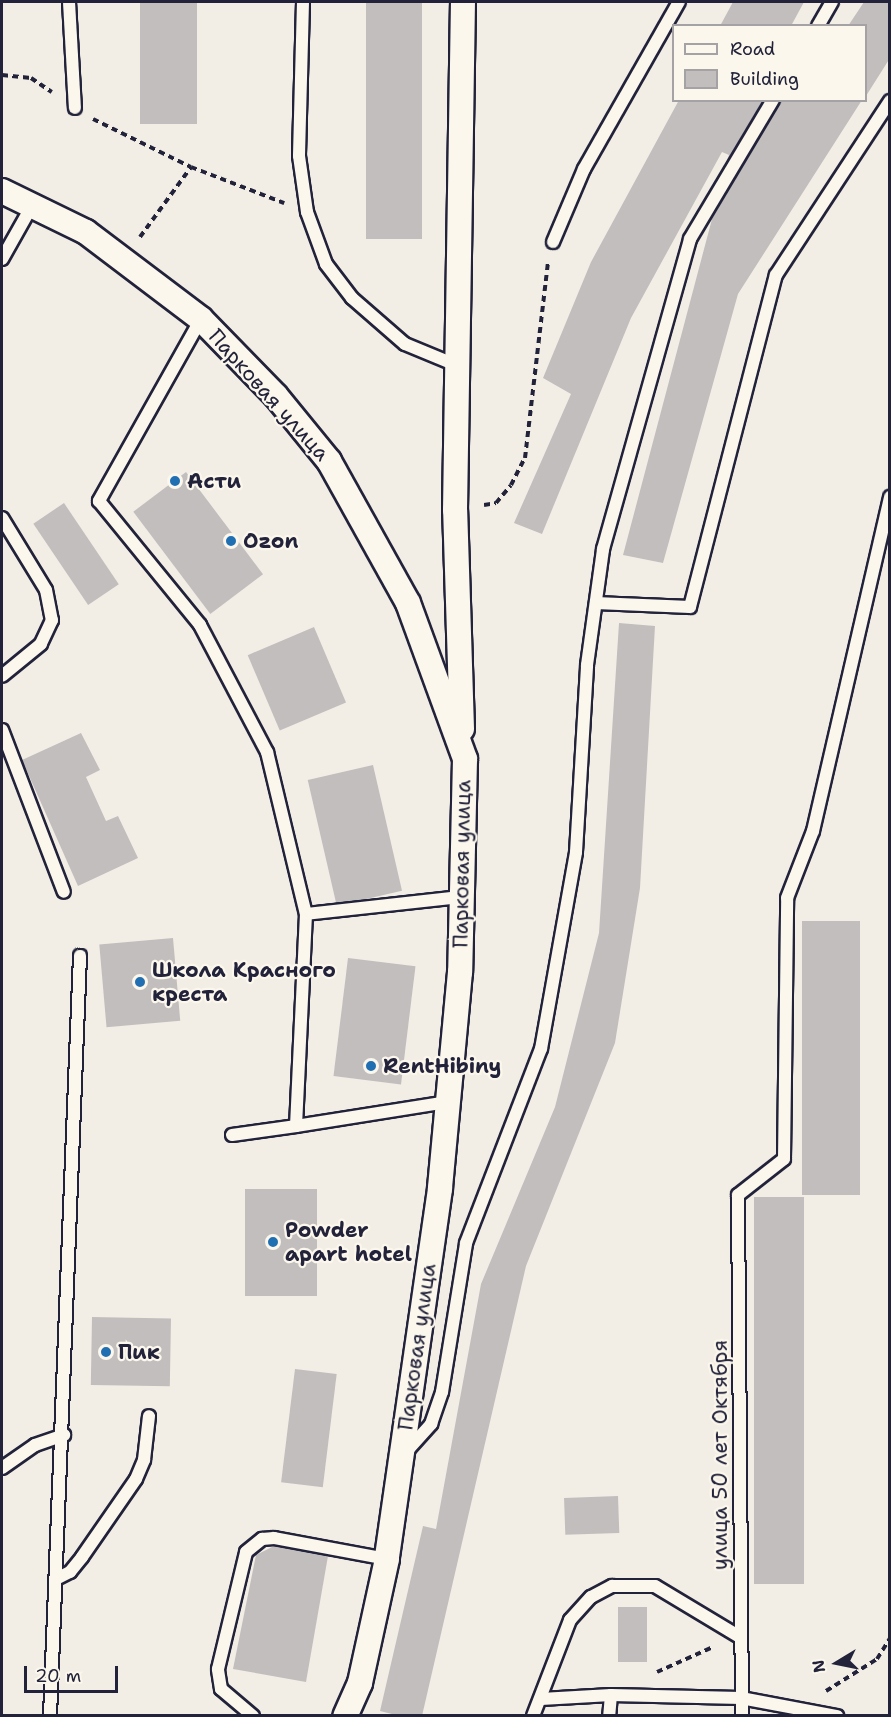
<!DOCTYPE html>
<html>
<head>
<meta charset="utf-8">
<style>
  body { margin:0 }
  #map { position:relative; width:891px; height:1717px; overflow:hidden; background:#f2eee5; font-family:"Shantell Sans",sans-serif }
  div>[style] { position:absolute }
  .building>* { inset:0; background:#c2bebe; transform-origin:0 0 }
  .path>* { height:4px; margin-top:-2px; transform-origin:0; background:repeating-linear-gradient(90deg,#22223b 0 6px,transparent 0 10.5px) }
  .roads { filter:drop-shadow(2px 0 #22223b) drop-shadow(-2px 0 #22223b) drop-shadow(0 2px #22223b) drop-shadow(0 -2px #22223b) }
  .lane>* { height:12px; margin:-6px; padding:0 6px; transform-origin:6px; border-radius:6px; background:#fbf7ec }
  .street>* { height:24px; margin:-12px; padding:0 12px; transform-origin:12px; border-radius:12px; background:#fbf7ec }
  .dots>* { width:16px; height:16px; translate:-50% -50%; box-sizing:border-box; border:3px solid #fbf7ec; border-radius:50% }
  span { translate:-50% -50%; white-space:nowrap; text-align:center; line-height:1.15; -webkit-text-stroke:4.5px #fbf7ec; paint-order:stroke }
  .street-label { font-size:21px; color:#22223b }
  .poi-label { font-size:21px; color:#22223b; font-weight:700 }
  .left { translate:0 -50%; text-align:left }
  .frame { position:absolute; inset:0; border:3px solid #22223b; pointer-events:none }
  .legend { position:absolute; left:672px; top:24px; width:195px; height:78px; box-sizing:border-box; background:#fbf7ec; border:2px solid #a4a2a5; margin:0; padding:8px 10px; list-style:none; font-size:18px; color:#22223b }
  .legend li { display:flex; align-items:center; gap:12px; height:30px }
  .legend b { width:30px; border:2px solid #a4a2a5 }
  .north { position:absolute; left:807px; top:1633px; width:60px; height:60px; -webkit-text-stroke:4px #fbf7ec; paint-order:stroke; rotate:260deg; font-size:16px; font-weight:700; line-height:24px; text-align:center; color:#22223b }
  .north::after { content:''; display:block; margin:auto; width:21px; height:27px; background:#22223b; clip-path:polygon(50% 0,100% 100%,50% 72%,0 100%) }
  .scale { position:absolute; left:24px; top:1666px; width:94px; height:27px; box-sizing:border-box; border:3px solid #22223b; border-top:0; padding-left:8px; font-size:18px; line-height:21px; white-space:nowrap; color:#22223b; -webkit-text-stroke:4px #fbf7ec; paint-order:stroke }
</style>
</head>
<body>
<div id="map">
  <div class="building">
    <div style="left:140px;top:2px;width:57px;height:122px"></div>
    <div style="left:366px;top:2px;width:56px;height:237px"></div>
    <div style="clip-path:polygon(733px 2px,804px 2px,791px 26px,720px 26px)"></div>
    <div style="clip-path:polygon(864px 2px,890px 2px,890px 58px,866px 96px,866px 26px,848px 26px)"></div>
    <div style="clip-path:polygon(679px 100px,763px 100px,727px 161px,729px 155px,722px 152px,631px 318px,542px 534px,514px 523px,571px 394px,543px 378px,591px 262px)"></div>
    <div style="clip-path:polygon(781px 100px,862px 100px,738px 294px,663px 563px,623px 555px,712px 219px)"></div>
    <div style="left:186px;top:472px;width:128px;height:66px;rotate:53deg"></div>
    <div style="left:64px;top:503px;width:98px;height:37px;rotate:56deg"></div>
    <div style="clip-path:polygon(619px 623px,655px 626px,640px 888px,615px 1043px,526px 1266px,422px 1716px,400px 1716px,380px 1711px,423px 1526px,436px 1529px,481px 1284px,555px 1107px,599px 933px)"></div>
    <div style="left:314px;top:627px;width:82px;height:72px;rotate:67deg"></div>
    <div style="clip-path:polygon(81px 733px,100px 770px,86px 777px,106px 821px,118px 816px,138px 858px,78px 886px,22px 760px)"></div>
    <div style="left:373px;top:765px;width:129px;height:67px;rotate:77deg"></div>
    <div style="left:802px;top:921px;width:58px;height:274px"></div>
    <div style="left:173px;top:938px;width:83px;height:74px;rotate:85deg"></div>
    <div style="left:348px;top:958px;width:68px;height:119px;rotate:7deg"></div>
    <div style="left:317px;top:1189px;width:107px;height:72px;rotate:90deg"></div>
    <div style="left:754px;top:1197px;width:50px;height:387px"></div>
    <div style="left:92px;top:1317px;width:79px;height:68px;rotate:1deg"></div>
    <div style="left:295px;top:1369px;width:42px;height:114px;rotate:7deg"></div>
    <div style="left:618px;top:1496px;width:37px;height:54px;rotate:88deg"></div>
    <div style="clip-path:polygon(274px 1546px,328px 1556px,306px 1682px,233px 1669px,256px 1555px)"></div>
    <div style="left:647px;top:1607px;width:55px;height:29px;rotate:90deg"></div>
  </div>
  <div class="path">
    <div style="left:2px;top:75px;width:29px;rotate:6deg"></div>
    <div style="left:31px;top:78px;width:25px;rotate:34deg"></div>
    <div style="left:93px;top:119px;width:109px;rotate:26.1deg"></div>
    <div style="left:191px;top:167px;width:100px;rotate:21.2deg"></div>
    <div style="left:140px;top:237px;width:87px;rotate:-53.9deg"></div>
    <div style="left:484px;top:505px;width:12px;rotate:-9deg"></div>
    <div style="left:496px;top:503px;width:23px;rotate:-50deg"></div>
    <div style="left:511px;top:485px;width:30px;rotate:-63deg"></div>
    <div style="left:525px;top:458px;width:196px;rotate:-83.3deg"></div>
    <div style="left:657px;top:1672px;width:61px;rotate:-24.1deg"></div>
    <div style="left:826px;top:1691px;width:60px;rotate:-32.1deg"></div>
    <div style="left:877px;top:1659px;width:25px;rotate:-58deg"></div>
  </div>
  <div class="roads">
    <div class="lane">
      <div style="left:69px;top:2px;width:106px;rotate:86.8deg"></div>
      <div style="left:303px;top:2px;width:154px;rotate:91.5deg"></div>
      <div style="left:299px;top:156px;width:57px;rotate:81.9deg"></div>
      <div style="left:307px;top:212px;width:55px;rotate:69.9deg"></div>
      <div style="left:326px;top:264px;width:43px;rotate:52.6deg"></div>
      <div style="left:352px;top:298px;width:70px;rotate:41deg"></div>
      <div style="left:405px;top:344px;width:55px;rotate:22.4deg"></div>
      <div style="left:818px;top:26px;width:28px;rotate:-60deg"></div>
      <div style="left:553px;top:242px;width:79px;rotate:-67deg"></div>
      <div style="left:584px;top:169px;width:192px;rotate:-60.4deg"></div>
      <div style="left:2px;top:259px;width:63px;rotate:-60.6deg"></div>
      <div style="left:201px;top:319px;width:209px;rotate:119.3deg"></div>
      <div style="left:99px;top:501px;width:160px;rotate:50.8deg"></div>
      <div style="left:200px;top:625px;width:144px;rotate:62.2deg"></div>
      <div style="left:267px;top:752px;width:167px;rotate:76.5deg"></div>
      <div style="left:306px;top:914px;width:212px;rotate:92.7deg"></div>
      <div style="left:296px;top:1126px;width:154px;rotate:-9deg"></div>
      <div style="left:2px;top:518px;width:84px;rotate:58.6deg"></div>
      <div style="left:46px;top:590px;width:31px;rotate:79deg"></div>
      <div style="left:52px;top:620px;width:26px;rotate:115deg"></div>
      <div style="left:41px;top:644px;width:50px;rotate:140.6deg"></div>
      <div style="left:596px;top:603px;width:94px;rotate:2.4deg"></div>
      <div style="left:690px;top:607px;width:343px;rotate:-75.5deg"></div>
      <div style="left:776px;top:275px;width:208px;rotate:-56.8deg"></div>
      <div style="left:2px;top:730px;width:173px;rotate:69.1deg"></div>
      <div style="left:306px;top:914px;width:156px;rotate:-6.3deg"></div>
      <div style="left:232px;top:1135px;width:65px;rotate:-8deg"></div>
      <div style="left:406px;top:1452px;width:38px;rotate:-48deg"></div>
      <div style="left:431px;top:1424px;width:34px;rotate:-71deg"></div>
      <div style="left:442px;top:1392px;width:151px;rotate:-80.8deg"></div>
      <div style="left:466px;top:1243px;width:208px;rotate:-68.9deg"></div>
      <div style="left:541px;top:1049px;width:200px;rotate:-79.9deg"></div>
      <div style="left:576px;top:852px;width:187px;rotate:-86.6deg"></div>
      <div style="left:587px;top:665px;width:117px;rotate:-82.1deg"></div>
      <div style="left:603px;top:549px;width:322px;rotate:-74.3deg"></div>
      <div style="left:690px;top:239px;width:162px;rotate:-59.2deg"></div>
      <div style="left:2px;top:1468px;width:40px;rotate:-34.9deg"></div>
      <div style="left:35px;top:1445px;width:31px;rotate:-19deg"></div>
      <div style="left:56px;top:1579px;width:16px;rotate:-27deg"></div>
      <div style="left:70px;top:1572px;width:19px;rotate:-51deg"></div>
      <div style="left:82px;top:1557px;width:95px;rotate:-55.3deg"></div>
      <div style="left:136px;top:1479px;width:21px;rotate:-67deg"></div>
      <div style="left:144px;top:1460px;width:44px;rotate:-83.5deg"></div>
      <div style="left:611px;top:1695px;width:130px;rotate:1.3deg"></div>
      <div style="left:741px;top:1698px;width:98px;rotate:10.6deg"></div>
      <div style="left:541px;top:1699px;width:70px;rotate:-3.3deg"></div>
      <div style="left:611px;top:1695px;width:21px;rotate:95deg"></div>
      <div style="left:50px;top:1716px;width:761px;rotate:-87.74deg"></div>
      <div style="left:253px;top:1716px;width:42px;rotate:-139.8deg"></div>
      <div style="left:221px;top:1689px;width:20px;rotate:-99deg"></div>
      <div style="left:218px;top:1669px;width:120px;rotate:-76.5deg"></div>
      <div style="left:246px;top:1552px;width:21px;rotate:-39deg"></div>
      <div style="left:262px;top:1539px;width:12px;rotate:-5deg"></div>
      <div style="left:274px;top:1538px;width:115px;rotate:10.5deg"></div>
      <div style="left:533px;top:1716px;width:103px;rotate:-68.9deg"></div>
      <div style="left:570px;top:1620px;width:31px;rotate:-48deg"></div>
      <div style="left:591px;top:1597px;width:24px;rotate:-28deg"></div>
      <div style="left:612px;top:1586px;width:43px"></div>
      <div style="left:655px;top:1586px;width:99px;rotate:31deg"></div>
      <div style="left:742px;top:1716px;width:521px;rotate:-90.44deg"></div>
      <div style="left:738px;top:1195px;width:58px;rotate:-38deg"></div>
      <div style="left:784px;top:1159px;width:261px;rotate:-89.3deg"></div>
      <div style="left:787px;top:898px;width:72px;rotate:-68.8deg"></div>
      <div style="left:813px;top:831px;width:343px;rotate:-77deg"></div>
    </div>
    <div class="street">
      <div style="left:2px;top:191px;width:93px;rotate:26deg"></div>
      <div style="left:86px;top:232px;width:144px;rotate:37.1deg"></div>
      <div style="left:201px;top:319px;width:107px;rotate:45.8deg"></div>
      <div style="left:276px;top:396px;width:84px;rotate:50.8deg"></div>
      <div style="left:329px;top:461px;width:162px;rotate:60.9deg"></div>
      <div style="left:408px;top:603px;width:166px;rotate:69.9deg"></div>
      <div style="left:465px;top:759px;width:213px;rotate:91.3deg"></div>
      <div style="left:460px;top:972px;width:218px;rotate:95.3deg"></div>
      <div style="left:440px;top:1189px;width:374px;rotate:98.2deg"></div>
      <div style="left:387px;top:1559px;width:127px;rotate:102.3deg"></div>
      <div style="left:360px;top:1683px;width:36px;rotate:114deg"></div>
      <div style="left:462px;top:729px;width:219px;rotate:-91.8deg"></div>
      <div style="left:455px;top:510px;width:508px;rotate:-89.1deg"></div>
    </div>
  </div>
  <div class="dots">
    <div style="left:175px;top:481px;background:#1f6fb2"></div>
    <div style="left:231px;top:541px;background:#1f6fb2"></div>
    <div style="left:140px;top:982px;background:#1f6fb2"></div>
    <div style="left:371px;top:1066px;background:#1f6fb2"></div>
    <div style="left:273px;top:1242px;background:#1f6fb2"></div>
    <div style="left:106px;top:1352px;background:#1f6fb2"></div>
  </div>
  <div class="street-label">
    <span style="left:269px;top:395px;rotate:48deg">Парковая улица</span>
    <span style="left:462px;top:864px;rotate:-89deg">Парковая улица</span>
    <span style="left:417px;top:1347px;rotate:-82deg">Парковая улица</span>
    <span style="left:720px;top:1455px;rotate:-90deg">улица 50 лет Октября</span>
  </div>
  <div class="poi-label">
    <span class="left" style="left:187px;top:481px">Асти</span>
    <span class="left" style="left:243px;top:541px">Ozon</span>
    <span class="left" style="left:152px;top:982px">Школа Красного<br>креста</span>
    <span class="left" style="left:383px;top:1066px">RentHibiny</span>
    <span class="left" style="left:285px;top:1242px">Powder<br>apart hotel</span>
    <span class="left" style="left:118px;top:1352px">Пик</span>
  </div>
  <div class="frame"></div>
  <ul class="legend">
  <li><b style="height:8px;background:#fbf7ec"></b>Road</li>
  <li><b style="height:16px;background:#c2bebe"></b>Building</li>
  </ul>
  <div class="north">N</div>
  <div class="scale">20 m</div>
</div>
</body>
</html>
